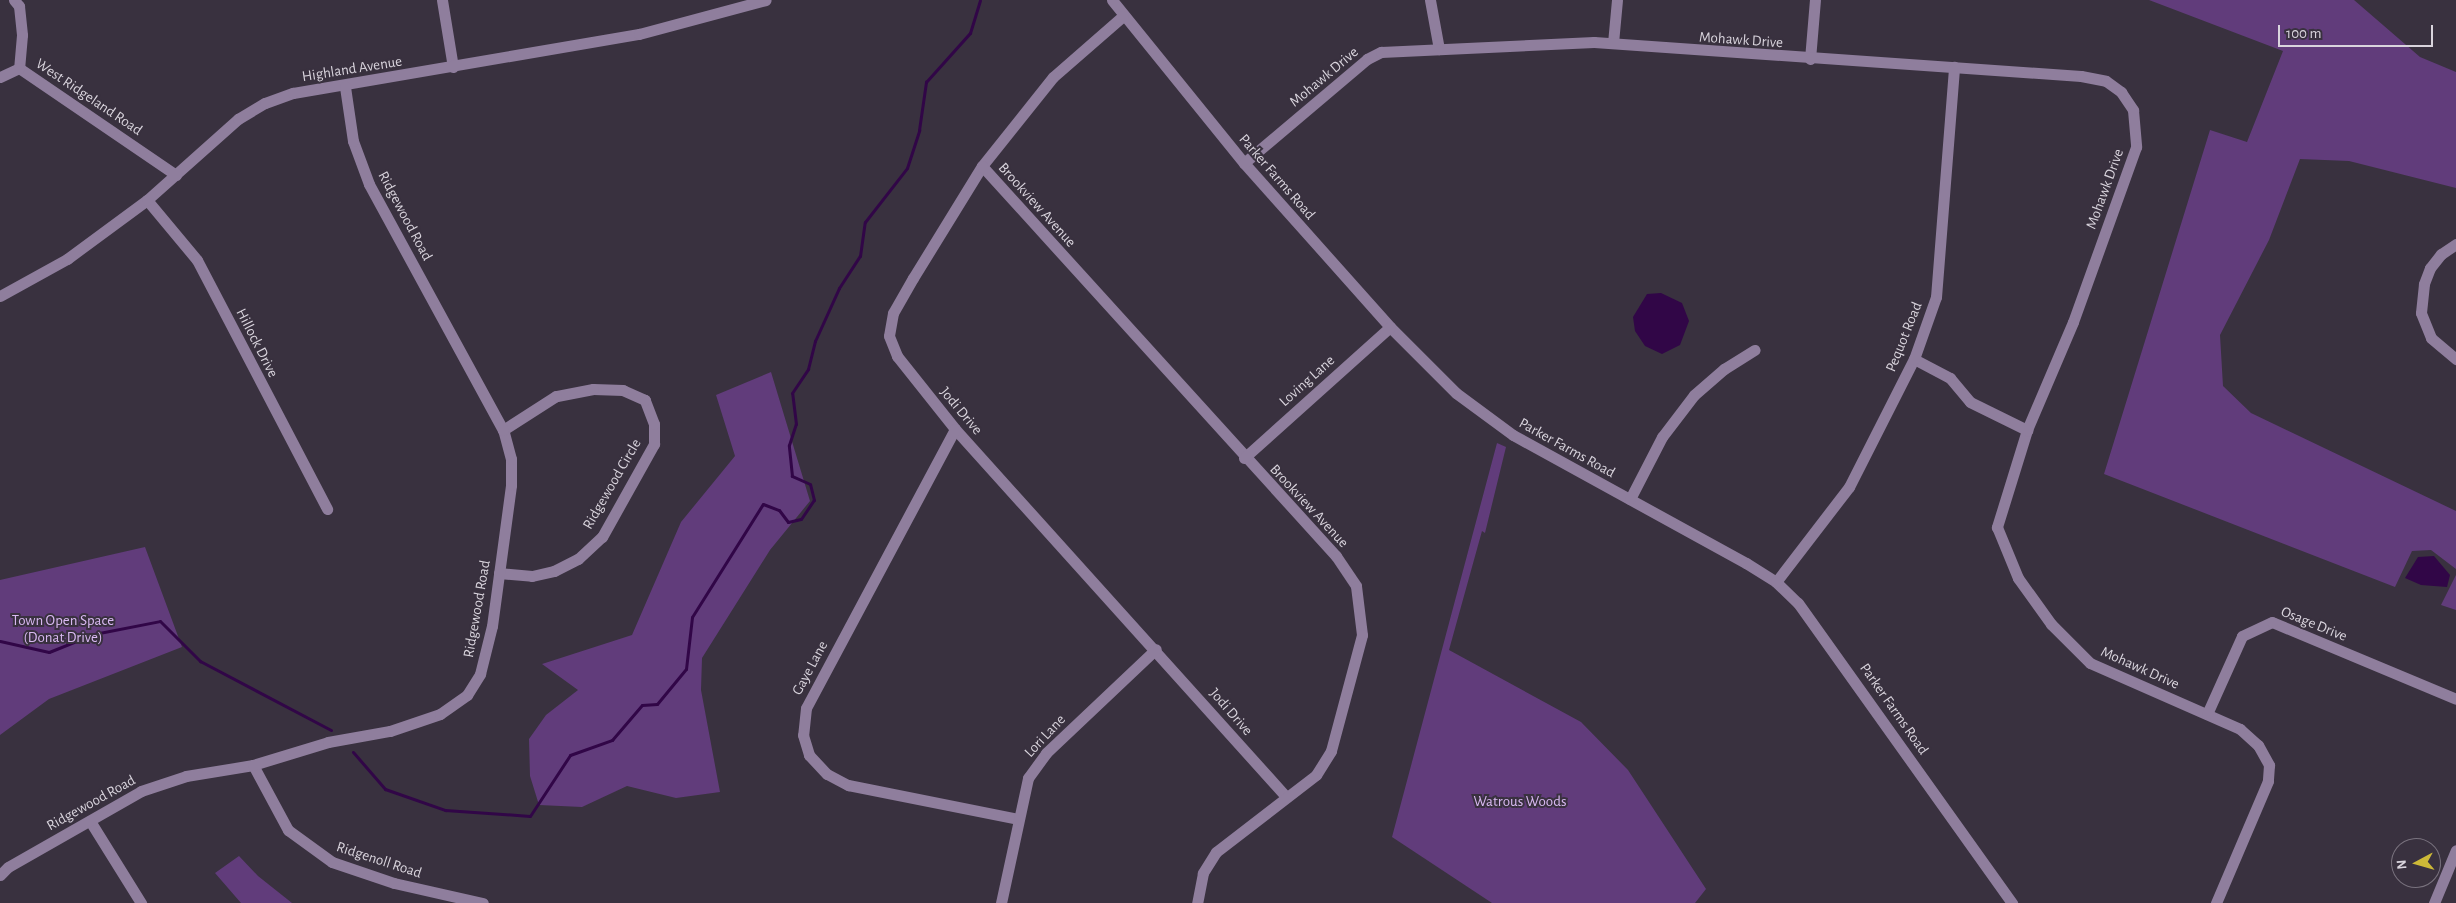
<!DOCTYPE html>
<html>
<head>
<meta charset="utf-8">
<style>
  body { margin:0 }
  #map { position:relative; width:2456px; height:903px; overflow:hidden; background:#39313f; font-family:"Alegreya Sans",sans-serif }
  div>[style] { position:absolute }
  .green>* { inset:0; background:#613c7b }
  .water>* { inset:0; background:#310647 }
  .stream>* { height:3px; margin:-1.5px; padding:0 1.5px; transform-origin:1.5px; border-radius:1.5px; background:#310647 }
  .minor>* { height:11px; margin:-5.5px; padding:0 5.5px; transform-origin:5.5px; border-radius:5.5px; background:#8f7e9d }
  span { translate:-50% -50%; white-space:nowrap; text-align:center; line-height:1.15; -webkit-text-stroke:4px #39313f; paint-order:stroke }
  .street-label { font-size:15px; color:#d9d4dd }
  .park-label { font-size:15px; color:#d9b9f2 }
  .north { position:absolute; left:2391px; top:838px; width:50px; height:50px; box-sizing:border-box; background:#39313f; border:1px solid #79727e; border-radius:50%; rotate:264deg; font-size:14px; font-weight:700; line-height:20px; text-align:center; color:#d9d4dd }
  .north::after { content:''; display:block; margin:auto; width:18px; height:22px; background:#cdb938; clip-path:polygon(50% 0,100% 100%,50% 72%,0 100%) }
  .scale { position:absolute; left:2278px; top:25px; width:155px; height:22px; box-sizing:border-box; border:2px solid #d9d4dd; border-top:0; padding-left:6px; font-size:15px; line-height:18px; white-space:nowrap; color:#d9d4dd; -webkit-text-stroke:4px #39313f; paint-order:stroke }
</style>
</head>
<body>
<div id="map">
  <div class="green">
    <div style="clip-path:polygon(2149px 0,2354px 0,2420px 57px,2456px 72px,2456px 188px,2349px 161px,2300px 159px,2269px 240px,2220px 335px,2223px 386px,2251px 413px,2456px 511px,2456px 569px,2431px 550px,2412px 551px,2395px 587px,2104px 474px,2210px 130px,2247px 142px,2283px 51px)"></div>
    <div style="clip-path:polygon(771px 372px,810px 501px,770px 550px,702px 658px,701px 690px,720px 792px,676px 798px,627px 786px,582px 807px,539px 805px,530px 776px,529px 739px,546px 715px,578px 690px,542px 664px,632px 635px,681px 522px,735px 456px,716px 395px)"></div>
    <div style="clip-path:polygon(1497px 443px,1506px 447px,1485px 533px,1482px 531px,1449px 650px,1581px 722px,1628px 770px,1706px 889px,1695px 903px,1492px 903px,1392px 837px)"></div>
    <div style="clip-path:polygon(145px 547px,182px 647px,49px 699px,0 735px,0 580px)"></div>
    <div style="clip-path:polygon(2456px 575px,2456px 610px,2441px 605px)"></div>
    <div style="clip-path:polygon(239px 856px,258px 876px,292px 903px,241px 903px,215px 873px)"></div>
  </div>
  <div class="water">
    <div style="clip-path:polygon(1661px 293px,1682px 303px,1689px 321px,1680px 345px,1662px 354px,1645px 346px,1635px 331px,1633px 317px,1647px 294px)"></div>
    <div style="clip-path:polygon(2434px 556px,2450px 575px,2447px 587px,2421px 585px,2405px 578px,2418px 557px)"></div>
  </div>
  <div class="stream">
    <div style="left:0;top:641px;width:50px;rotate:12.7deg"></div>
    <div style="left:49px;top:652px;width:48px;rotate:-21.8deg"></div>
    <div style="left:94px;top:634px;width:67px;rotate:-11.1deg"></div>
    <div style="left:160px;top:621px;width:57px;rotate:45deg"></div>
    <div style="left:200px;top:661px;width:148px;rotate:27.8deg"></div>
    <div style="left:353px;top:752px;width:49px;rotate:49.1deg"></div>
    <div style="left:385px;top:789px;width:64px;rotate:19.3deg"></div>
    <div style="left:445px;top:810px;width:85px;rotate:4deg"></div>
    <div style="left:530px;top:816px;width:73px;rotate:-56.7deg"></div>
    <div style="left:570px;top:755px;width:45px;rotate:-19.7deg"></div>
    <div style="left:612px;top:740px;width:46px;rotate:-49.4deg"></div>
    <div style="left:642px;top:705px;width:15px;rotate:-4deg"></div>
    <div style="left:657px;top:704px;width:45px;rotate:-50.4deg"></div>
    <div style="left:686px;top:669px;width:52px;rotate:-83.4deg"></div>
    <div style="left:692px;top:617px;width:133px;rotate:-57.9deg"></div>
    <div style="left:763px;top:504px;width:17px;rotate:21deg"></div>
    <div style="left:779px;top:510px;width:15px;rotate:53deg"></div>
    <div style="left:788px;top:522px;width:13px;rotate:-13deg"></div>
    <div style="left:801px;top:519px;width:23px;rotate:-56deg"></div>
    <div style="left:814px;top:500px;width:16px;rotate:-104deg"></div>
    <div style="left:810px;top:484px;width:20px;rotate:-156deg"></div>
    <div style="left:792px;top:476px;width:31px;rotate:-96deg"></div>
    <div style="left:789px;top:445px;width:22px;rotate:-72deg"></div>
    <div style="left:796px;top:424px;width:31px;rotate:-97deg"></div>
    <div style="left:792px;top:393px;width:29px;rotate:-56deg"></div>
    <div style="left:808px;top:369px;width:29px;rotate:-76deg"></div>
    <div style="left:815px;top:341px;width:58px;rotate:-65.6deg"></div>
    <div style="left:839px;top:288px;width:38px;rotate:-57deg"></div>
    <div style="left:860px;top:256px;width:34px;rotate:-82deg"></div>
    <div style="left:865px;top:222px;width:68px;rotate:-52.1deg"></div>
    <div style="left:907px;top:168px;width:40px;rotate:-72deg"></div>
    <div style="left:919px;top:130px;width:49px;rotate:-81.7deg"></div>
    <div style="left:926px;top:82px;width:66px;rotate:-48.1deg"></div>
    <div style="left:970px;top:33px;width:34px;rotate:-73deg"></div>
  </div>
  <div class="minor">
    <div style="left:14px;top:0;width:8px;rotate:50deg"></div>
    <div style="left:19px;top:6px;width:29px;rotate:84deg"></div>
    <div style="left:22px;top:35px;width:33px;rotate:95deg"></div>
    <div style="left:19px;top:68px;width:190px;rotate:34.3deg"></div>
    <div style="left:442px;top:0;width:68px;rotate:80.7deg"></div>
    <div style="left:1112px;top:0;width:210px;rotate:51deg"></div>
    <div style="left:1244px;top:163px;width:220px;rotate:48.3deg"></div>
    <div style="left:1390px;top:327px;width:93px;rotate:45deg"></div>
    <div style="left:1456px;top:393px;width:71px;rotate:36.4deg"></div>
    <div style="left:1513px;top:435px;width:266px;rotate:28.8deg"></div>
    <div style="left:1746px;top:563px;width:36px;rotate:32deg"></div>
    <div style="left:1776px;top:582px;width:30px;rotate:44deg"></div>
    <div style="left:1798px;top:603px;width:369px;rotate:54.5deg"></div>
    <div style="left:1430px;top:0;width:50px;rotate:79.6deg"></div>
    <div style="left:1123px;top:16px;width:93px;rotate:138.9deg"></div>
    <div style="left:1053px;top:77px;width:114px;rotate:128.6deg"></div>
    <div style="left:982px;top:166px;width:132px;rotate:121.6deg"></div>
    <div style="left:913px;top:278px;width:40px;rotate:119.7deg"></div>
    <div style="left:893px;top:313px;width:23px;rotate:100deg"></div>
    <div style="left:889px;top:336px;width:22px;rotate:68deg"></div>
    <div style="left:897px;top:356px;width:93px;rotate:51.5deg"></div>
    <div style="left:955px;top:429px;width:495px;rotate:48deg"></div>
    <div style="left:1613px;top:43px;width:43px;rotate:-84.7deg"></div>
    <div style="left:1810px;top:59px;width:59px;rotate:-85.2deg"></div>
    <div style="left:0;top:77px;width:21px;rotate:-25deg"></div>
    <div style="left:1244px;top:163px;width:161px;rotate:-40.2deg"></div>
    <div style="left:1367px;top:59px;width:16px;rotate:-27deg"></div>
    <div style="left:1381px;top:52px;width:213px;rotate:-2.7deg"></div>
    <div style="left:1594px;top:42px;width:488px;rotate:4deg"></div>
    <div style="left:2081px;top:76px;width:25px;rotate:11deg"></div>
    <div style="left:2106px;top:81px;width:19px;rotate:36deg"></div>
    <div style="left:2121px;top:92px;width:22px;rotate:56deg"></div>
    <div style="left:2133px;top:110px;width:37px;rotate:85deg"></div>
    <div style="left:2136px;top:147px;width:186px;rotate:109.8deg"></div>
    <div style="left:2073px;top:322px;width:117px;rotate:113.1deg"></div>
    <div style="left:2027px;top:430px;width:102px;rotate:107.2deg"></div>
    <div style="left:1997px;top:527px;width:55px;rotate:67.6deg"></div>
    <div style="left:2018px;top:578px;width:57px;rotate:54.3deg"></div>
    <div style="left:2051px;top:624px;width:55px;rotate:45deg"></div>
    <div style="left:2090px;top:663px;width:164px;rotate:23.7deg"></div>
    <div style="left:2240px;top:729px;width:24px;rotate:42deg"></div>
    <div style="left:2258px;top:745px;width:23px;rotate:61deg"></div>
    <div style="left:2269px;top:765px;width:16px;rotate:94deg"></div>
    <div style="left:2268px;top:781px;width:133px;rotate:113.1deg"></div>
    <div style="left:982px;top:166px;width:527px;rotate:47.77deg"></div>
    <div style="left:1336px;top:556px;width:36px;rotate:56deg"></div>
    <div style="left:1356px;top:586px;width:49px;rotate:83deg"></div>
    <div style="left:1362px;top:635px;width:120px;rotate:105deg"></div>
    <div style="left:1331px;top:751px;width:28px;rotate:122deg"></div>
    <div style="left:1316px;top:775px;width:126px;rotate:142.4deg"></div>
    <div style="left:1216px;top:852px;width:25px;rotate:122deg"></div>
    <div style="left:1203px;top:873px;width:31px;rotate:101deg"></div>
    <div style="left:147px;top:200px;width:78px;rotate:50.2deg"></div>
    <div style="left:197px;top:260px;width:281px;rotate:62.4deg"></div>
    <div style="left:2456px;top:244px;width:18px;rotate:146deg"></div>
    <div style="left:2441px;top:254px;width:18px;rotate:128deg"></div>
    <div style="left:2430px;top:268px;width:17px;rotate:111deg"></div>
    <div style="left:2424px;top:284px;width:29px;rotate:96deg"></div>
    <div style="left:2421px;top:313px;width:27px;rotate:68deg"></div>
    <div style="left:2431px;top:338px;width:33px;rotate:40deg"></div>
    <div style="left:0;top:296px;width:77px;rotate:-28.9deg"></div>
    <div style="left:67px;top:259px;width:99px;rotate:-36.4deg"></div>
    <div style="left:147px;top:200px;width:122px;rotate:-41.7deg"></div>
    <div style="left:238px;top:119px;width:31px;rotate:-31deg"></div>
    <div style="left:265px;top:103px;width:30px;rotate:-20deg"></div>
    <div style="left:293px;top:93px;width:351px;rotate:-9.7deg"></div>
    <div style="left:639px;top:34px;width:131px;rotate:-15deg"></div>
    <div style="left:1914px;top:359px;width:41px;rotate:27.8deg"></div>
    <div style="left:1950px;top:378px;width:31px;rotate:50deg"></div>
    <div style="left:1970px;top:402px;width:64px;rotate:26.2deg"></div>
    <div style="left:955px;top:429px;width:316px;rotate:118.1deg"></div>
    <div style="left:806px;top:708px;width:27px;rotate:96deg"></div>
    <div style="left:803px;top:735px;width:21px;rotate:73deg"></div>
    <div style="left:809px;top:755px;width:26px;rotate:47deg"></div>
    <div style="left:827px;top:774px;width:24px;rotate:28deg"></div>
    <div style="left:848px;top:785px;width:173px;rotate:11.3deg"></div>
    <div style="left:1244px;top:458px;width:196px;rotate:-41.9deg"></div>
    <div style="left:1630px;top:499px;width:70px;rotate:-62.7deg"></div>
    <div style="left:1662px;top:437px;width:53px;rotate:-52.7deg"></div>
    <div style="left:1694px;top:395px;width:40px;rotate:-41deg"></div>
    <div style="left:1724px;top:369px;width:36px;rotate:-32deg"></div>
    <div style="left:499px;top:573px;width:33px;rotate:5deg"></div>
    <div style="left:532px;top:576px;width:23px;rotate:-13deg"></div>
    <div style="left:554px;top:571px;width:27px;rotate:-27deg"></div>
    <div style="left:578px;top:559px;width:33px;rotate:-43deg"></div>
    <div style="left:602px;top:537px;width:107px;rotate:-60.8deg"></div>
    <div style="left:654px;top:444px;width:20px;rotate:-90deg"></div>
    <div style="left:654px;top:424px;width:26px;rotate:-111deg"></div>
    <div style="left:645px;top:400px;width:24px;rotate:-156deg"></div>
    <div style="left:623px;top:390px;width:30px;rotate:-178deg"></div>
    <div style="left:593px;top:389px;width:38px;rotate:169deg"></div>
    <div style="left:556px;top:396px;width:63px;rotate:147.3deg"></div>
    <div style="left:1776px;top:582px;width:120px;rotate:-52.5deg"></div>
    <div style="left:1849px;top:487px;width:144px;rotate:-63.1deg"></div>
    <div style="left:1914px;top:359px;width:66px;rotate:-70.5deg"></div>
    <div style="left:1936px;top:297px;width:231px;rotate:-85.5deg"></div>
    <div style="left:2207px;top:714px;width:85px;rotate:-65.8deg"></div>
    <div style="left:2242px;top:636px;width:33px;rotate:-25deg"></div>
    <div style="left:2272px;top:622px;width:199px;rotate:22.7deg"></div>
    <div style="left:253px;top:765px;width:74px;rotate:61.7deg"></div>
    <div style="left:288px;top:830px;width:54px;rotate:36deg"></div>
    <div style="left:332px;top:862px;width:65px;rotate:18.7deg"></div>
    <div style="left:394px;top:883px;width:91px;rotate:12.7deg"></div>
    <div style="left:90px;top:821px;width:97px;rotate:58.1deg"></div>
    <div style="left:0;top:875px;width:11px;rotate:-45deg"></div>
    <div style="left:8px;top:867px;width:153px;rotate:-29.7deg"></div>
    <div style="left:141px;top:791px;width:47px;rotate:-18.4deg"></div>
    <div style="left:186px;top:776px;width:68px;rotate:-9.3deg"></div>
    <div style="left:253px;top:765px;width:78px;rotate:-17deg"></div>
    <div style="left:328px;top:742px;width:63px;rotate:-10.1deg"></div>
    <div style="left:390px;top:731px;width:53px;rotate:-18.8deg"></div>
    <div style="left:440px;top:714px;width:33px;rotate:-35deg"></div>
    <div style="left:467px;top:695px;width:25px;rotate:-58deg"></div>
    <div style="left:480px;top:674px;width:49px;rotate:-76deg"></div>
    <div style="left:492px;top:626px;width:142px;rotate:-82.3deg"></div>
    <div style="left:511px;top:485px;width:26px;rotate:-90deg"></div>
    <div style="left:511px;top:459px;width:30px;rotate:-105deg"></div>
    <div style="left:503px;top:430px;width:280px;rotate:-118.6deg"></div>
    <div style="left:369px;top:184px;width:46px;rotate:-110.4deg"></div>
    <div style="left:353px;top:141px;width:55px;rotate:-98.4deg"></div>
    <div style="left:1001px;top:903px;width:128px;rotate:-77.8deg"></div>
    <div style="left:1028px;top:778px;width:31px;rotate:-54deg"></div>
    <div style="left:1046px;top:753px;width:151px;rotate:-43.4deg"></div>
    <div style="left:2434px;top:903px;width:57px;rotate:-67.5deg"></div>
  </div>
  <div class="street-label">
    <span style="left:1741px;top:40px;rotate:4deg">Mohawk Drive</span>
    <span style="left:352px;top:69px;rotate:-9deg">Highland Avenue</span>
    <span style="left:1324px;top:77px;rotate:-40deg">Mohawk Drive</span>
    <span style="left:89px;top:97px;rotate:34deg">West Ridgeland Road</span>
    <span style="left:1277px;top:177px;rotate:49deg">Parker Farms Road</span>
    <span style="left:2105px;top:189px;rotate:-70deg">Mohawk Drive</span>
    <span style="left:1037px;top:205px;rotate:48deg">Brookview Avenue</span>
    <span style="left:405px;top:216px;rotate:62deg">Ridgewood Road</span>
    <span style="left:1904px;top:337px;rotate:-68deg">Pequot Road</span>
    <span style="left:257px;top:343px;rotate:63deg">Hillock Drive</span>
    <span style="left:1307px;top:381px;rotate:-42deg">Loving Lane</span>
    <span style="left:961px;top:411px;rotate:50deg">Jodi Drive</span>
    <span style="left:1567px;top:448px;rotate:29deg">Parker Farms Road</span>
    <span style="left:612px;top:484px;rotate:-60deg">Ridgewood Circle</span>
    <span style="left:1309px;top:506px;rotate:47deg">Brookview Avenue</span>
    <span style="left:477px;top:609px;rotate:-80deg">Ridgewood Road</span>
    <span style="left:2314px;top:624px;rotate:22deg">Osage Drive</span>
    <span style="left:810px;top:668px;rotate:-62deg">Gaye Lane</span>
    <span style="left:2140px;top:668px;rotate:24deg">Mohawk Drive</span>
    <span style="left:1894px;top:709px;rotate:55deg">Parker Farms Road</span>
    <span style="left:1231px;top:712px;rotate:49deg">Jodi Drive</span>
    <span style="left:1045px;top:736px;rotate:-47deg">Lori Lane</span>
    <span style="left:91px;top:803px;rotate:-29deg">Ridgewood Road</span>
    <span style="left:379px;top:860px;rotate:18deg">Ridgenoll Road</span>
  </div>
  <div class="park-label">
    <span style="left:63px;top:629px">Town Open Space<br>(Donat Drive)</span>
    <span style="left:1520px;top:802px">Watrous Woods</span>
  </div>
  <div class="north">N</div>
  <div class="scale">100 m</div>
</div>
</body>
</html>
